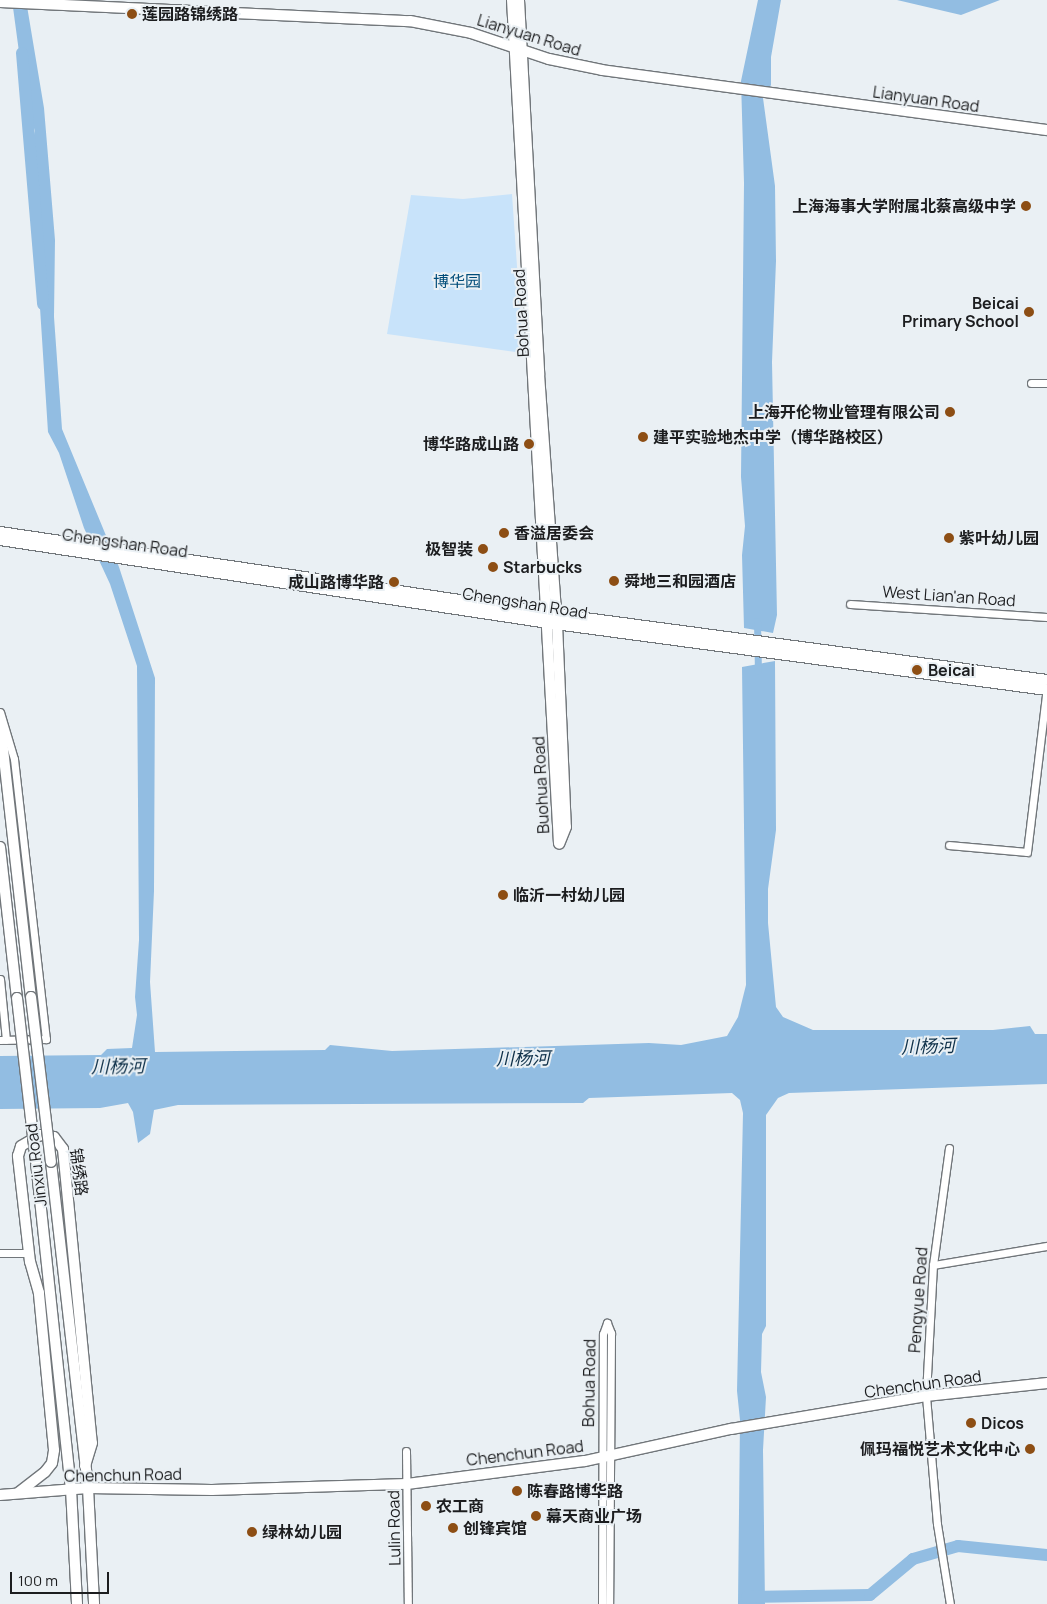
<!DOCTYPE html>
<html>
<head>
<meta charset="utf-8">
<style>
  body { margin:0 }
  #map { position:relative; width:1047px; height:1604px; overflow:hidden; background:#eaf0f4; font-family:Manrope,"Noto Sans SC",sans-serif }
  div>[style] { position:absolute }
  .green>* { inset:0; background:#c8e3fa }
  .water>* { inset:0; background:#92bde2 }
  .canal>* { height:7px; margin:-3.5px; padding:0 3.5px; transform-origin:3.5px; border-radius:3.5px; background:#92bde2 }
  .river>* { height:12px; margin:-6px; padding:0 6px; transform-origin:6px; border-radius:6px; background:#92bde2 }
  .roads { filter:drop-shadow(1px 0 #71767a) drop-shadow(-1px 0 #71767a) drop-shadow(0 1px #71767a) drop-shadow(0 -1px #71767a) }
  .street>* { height:7px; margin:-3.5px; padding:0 3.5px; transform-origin:3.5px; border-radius:3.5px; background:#fff }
  .secondary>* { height:10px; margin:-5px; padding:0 5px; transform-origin:5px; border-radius:5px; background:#fff }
  .bridges { filter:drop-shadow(1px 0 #71767a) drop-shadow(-1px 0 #71767a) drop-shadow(0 1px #71767a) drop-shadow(0 -1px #71767a) }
  .secondary-bridge>* { height:10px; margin:-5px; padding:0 5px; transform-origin:5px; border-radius:5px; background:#fff }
  .dots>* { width:14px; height:14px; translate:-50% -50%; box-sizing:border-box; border:2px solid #eaf0f4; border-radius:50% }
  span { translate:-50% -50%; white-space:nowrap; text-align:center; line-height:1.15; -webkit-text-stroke:4px #eaf0f4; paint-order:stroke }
  .poi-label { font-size:16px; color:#1c1d1f; font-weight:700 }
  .left { translate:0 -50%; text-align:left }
  .right { translate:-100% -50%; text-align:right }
  .street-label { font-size:16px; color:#1c1d1f }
  .park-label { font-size:16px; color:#004c79 }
  .water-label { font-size:18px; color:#0e3049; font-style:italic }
  .scale { position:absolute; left:10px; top:1572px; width:99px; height:22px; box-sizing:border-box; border:2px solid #1c1d1f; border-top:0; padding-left:6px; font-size:15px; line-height:18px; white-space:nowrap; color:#1c1d1f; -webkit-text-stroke:4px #eaf0f4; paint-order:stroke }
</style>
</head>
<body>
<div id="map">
  <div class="green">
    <div style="clip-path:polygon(512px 194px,523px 353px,387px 334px,411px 195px,463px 199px)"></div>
  </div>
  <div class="water">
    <div style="clip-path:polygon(12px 0,26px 0,44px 108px,55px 240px,54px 317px,62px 429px,119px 567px,155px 678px,154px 891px,150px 982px,155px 1052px,325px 1050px,330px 1045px,392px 1051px,649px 1043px,681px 1045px,727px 1036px,738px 1017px,746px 985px,742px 667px,775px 661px,776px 830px,768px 889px,768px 923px,776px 1007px,783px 1017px,813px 1030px,993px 1030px,1030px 1026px,1035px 1034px,1047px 1034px,1047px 1084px,789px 1093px,778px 1098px,766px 1115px,766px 1326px,762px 1334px,761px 1372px,766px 1397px,763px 1450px,765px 1604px,738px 1604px,740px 1420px,737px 1391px,743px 1113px,740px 1100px,732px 1093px,589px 1098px,583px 1103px,178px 1105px,154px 1110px,150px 1134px,138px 1143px,133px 1112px,128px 1103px,100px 1108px,0 1109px,0 1056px,101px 1055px,107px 1049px,132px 1048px,137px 1015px,135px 997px,139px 940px,137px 666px,110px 584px,84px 528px,59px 453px,48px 432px,30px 152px,35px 131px,26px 104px)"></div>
    <div style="clip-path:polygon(758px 0,781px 0,771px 57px,771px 85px,763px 98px,775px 186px,776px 261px,772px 362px,777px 615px,773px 633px,744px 628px,742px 555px,745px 526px,741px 477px,744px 183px,741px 81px)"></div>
    <div style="clip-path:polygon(897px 0,1000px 0,961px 15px)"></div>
  </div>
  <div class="canal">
    <div style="left:757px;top:621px;width:50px;rotate:88.9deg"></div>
  </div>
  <div class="river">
    <div style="left:22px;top:53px;width:252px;rotate:85.2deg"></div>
    <div style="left:747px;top:1597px;width:123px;rotate:-0.9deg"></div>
    <div style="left:870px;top:1595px;width:56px;rotate:-39.9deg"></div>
    <div style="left:913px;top:1559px;width:47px;rotate:-16.1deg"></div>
    <div style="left:958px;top:1546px;width:89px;rotate:5.8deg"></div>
  </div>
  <div class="roads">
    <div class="street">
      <div style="left:1031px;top:383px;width:16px"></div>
      <div style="left:850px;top:604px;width:197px;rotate:3.8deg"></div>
      <div style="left:0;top:712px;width:49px;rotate:73.4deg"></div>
      <div style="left:14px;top:759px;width:282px;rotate:83.5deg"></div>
      <div style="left:46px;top:1039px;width:46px;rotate:178.8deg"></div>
      <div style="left:949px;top:845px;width:78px;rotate:5.1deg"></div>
      <div style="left:1027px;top:852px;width:166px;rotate:-83.1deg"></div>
      <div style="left:0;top:979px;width:61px;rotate:84.4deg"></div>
      <div style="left:949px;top:1148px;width:118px;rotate:97.8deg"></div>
      <div style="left:933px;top:1265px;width:131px;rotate:93.1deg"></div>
      <div style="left:926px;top:1396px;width:128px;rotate:85.1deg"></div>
      <div style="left:937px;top:1524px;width:81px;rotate:80.8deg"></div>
      <div style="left:0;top:1253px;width:29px"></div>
      <div style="left:933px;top:1265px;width:116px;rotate:-9.5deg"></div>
      <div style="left:607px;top:1323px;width:11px;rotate:68deg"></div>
      <div style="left:611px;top:1333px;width:271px;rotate:90.4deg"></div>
      <div style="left:406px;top:1451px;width:153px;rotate:89.3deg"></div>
      <div style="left:602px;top:1604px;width:270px;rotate:-89.8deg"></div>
      <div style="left:603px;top:1334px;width:12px;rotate:-70deg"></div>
    </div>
    <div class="secondary">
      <div style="left:512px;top:0;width:844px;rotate:86.81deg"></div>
      <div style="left:519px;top:0;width:375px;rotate:86.9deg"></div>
      <div style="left:539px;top:374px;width:251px;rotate:85.9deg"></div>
      <div style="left:557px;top:624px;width:203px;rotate:87.5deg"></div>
      <div style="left:566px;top:827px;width:18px;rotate:112deg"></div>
      <div style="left:0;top:2px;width:410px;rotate:2.7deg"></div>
      <div style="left:410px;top:21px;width:62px;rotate:11.1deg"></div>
      <div style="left:471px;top:33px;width:82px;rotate:18.4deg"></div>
      <div style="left:549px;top:59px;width:54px;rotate:11.7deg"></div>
      <div style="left:602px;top:70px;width:449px;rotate:7.7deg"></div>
      <div style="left:0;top:532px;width:554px;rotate:8.41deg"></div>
      <div style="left:548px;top:613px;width:503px;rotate:7.65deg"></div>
      <div style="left:0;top:540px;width:554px;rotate:8.61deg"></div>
      <div style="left:548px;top:623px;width:503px;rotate:7.65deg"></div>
      <div style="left:0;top:722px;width:277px;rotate:83.6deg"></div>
      <div style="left:0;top:847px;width:152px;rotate:83.6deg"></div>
      <div style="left:36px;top:1162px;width:329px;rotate:83.9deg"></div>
      <div style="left:71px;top:1489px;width:115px;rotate:87deg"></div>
      <div style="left:51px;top:1162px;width:328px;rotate:83.5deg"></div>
      <div style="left:88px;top:1488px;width:116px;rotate:87deg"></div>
      <div style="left:18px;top:1493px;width:34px;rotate:-38deg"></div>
      <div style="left:45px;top:1472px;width:11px;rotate:-52deg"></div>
      <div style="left:52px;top:1463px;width:13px;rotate:-81deg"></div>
      <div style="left:54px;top:1450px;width:158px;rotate:-95.5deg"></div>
      <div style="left:39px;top:1293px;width:32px;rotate:-106deg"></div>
      <div style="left:30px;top:1262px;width:107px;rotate:-96.5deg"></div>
      <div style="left:18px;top:1156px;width:10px;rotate:-73deg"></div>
      <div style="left:21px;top:1146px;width:22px;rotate:-30deg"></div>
      <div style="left:40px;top:1135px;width:14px;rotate:8deg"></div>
      <div style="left:54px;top:1137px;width:15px;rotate:53deg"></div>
      <div style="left:63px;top:1149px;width:295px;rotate:84.4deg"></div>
      <div style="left:92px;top:1443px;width:24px;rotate:107deg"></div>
      <div style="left:0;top:1495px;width:88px;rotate:-4.5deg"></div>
      <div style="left:88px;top:1488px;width:124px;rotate:0.9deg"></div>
      <div style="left:212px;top:1490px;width:195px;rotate:-1.8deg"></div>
      <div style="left:407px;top:1484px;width:179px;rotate:-7.4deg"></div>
      <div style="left:585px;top:1461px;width:149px;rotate:-12.4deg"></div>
      <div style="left:731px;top:1429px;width:198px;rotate:-9.6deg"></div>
      <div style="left:926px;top:1396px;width:122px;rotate:-6.1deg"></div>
    </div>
  </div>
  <div class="bridges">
    <div class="secondary-bridge">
      <div style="left:31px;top:997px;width:166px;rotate:83.1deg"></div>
      <div style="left:17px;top:998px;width:165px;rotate:83.4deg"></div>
    </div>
  </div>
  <div class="dots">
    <div style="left:132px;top:14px;background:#8d4e14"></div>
    <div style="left:1026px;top:206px;background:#8d4e14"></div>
    <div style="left:1029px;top:312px;background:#8d4e14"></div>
    <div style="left:950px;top:412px;background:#8d4e14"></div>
    <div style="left:643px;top:437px;background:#8d4e14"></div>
    <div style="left:529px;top:444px;background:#8d4e14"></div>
    <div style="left:504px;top:533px;background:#8d4e14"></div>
    <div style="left:949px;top:538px;background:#8d4e14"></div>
    <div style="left:483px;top:549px;background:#8d4e14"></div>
    <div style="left:493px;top:567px;background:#8d4e14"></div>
    <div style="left:614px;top:581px;background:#8d4e14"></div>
    <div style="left:394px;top:582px;background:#8d4e14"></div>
    <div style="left:917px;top:670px;background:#8d4e14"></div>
    <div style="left:503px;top:895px;background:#8d4e14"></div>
    <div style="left:971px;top:1423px;background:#8d4e14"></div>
    <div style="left:1030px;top:1449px;background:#8d4e14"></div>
    <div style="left:517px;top:1491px;background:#8d4e14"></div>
    <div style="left:426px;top:1506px;background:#8d4e14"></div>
    <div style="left:536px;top:1516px;background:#8d4e14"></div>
    <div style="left:453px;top:1528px;background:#8d4e14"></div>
    <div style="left:252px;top:1532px;background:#8d4e14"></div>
  </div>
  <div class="poi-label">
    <span class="left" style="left:142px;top:14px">莲园路锦绣路</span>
    <span class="right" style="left:1016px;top:206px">上海海事大学附属北蔡高级中学</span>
    <span class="right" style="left:1019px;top:312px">Beicai<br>Primary School</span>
    <span class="right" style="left:940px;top:412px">上海开伦物业管理有限公司</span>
    <span class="left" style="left:653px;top:437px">建平实验地杰中学（博华路校区）</span>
    <span class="right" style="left:519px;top:444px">博华路成山路</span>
    <span class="left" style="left:514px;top:533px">香溢居委会</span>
    <span class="left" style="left:959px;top:538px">紫叶幼儿园</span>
    <span class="right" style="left:473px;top:549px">极智装</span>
    <span class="left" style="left:503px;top:567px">Starbucks</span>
    <span class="left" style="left:624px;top:581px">舜地三和园酒店</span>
    <span class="right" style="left:384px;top:582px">成山路博华路</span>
    <span class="left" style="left:928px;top:670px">Beicai</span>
    <span class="left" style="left:513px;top:895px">临沂一村幼儿园</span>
    <span class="left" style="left:981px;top:1423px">Dicos</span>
    <span class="right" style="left:1020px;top:1449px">佩玛福悦艺术文化中心</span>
    <span class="left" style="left:527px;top:1491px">陈春路博华路</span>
    <span class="left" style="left:436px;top:1506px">农工商</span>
    <span class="left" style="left:546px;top:1516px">幕天商业广场</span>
    <span class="left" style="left:463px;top:1528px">创锋宾馆</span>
    <span class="left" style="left:262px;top:1532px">绿林幼儿园</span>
  </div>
  <div class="street-label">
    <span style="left:529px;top:35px;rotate:17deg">Lianyuan Road</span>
    <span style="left:926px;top:99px;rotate:8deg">Lianyuan Road</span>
    <span style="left:521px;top:313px;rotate:-93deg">Bohua Road</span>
    <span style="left:125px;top:543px;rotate:8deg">Chengshan Road</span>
    <span style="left:949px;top:596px;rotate:4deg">West Lian'an Road</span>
    <span style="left:525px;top:603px;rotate:9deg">Chengshan Road</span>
    <span style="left:541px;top:785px;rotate:-93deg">Buohua Road</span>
    <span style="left:36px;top:1165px;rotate:-97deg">Jinxiu Road</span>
    <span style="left:79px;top:1172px;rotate:82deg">锦绣路</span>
    <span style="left:918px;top:1300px;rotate:-86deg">Pengyue Road</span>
    <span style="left:589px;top:1383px;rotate:-89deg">Bohua Road</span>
    <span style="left:923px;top:1384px;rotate:-8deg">Chenchun Road</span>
    <span style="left:525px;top:1453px;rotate:-7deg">Chenchun Road</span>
    <span style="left:123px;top:1475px;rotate:-1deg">Chenchun Road</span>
    <span style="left:394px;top:1528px;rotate:-91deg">Lulin Road</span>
  </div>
  <div class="park-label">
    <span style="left:457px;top:281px">博华园</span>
  </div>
  <div class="water-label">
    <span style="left:928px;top:1046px;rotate:-2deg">川杨河</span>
    <span style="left:523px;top:1058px;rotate:-1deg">川杨河</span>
    <span style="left:118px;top:1066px;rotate:-1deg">川杨河</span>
  </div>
  <div class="scale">100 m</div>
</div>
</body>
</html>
